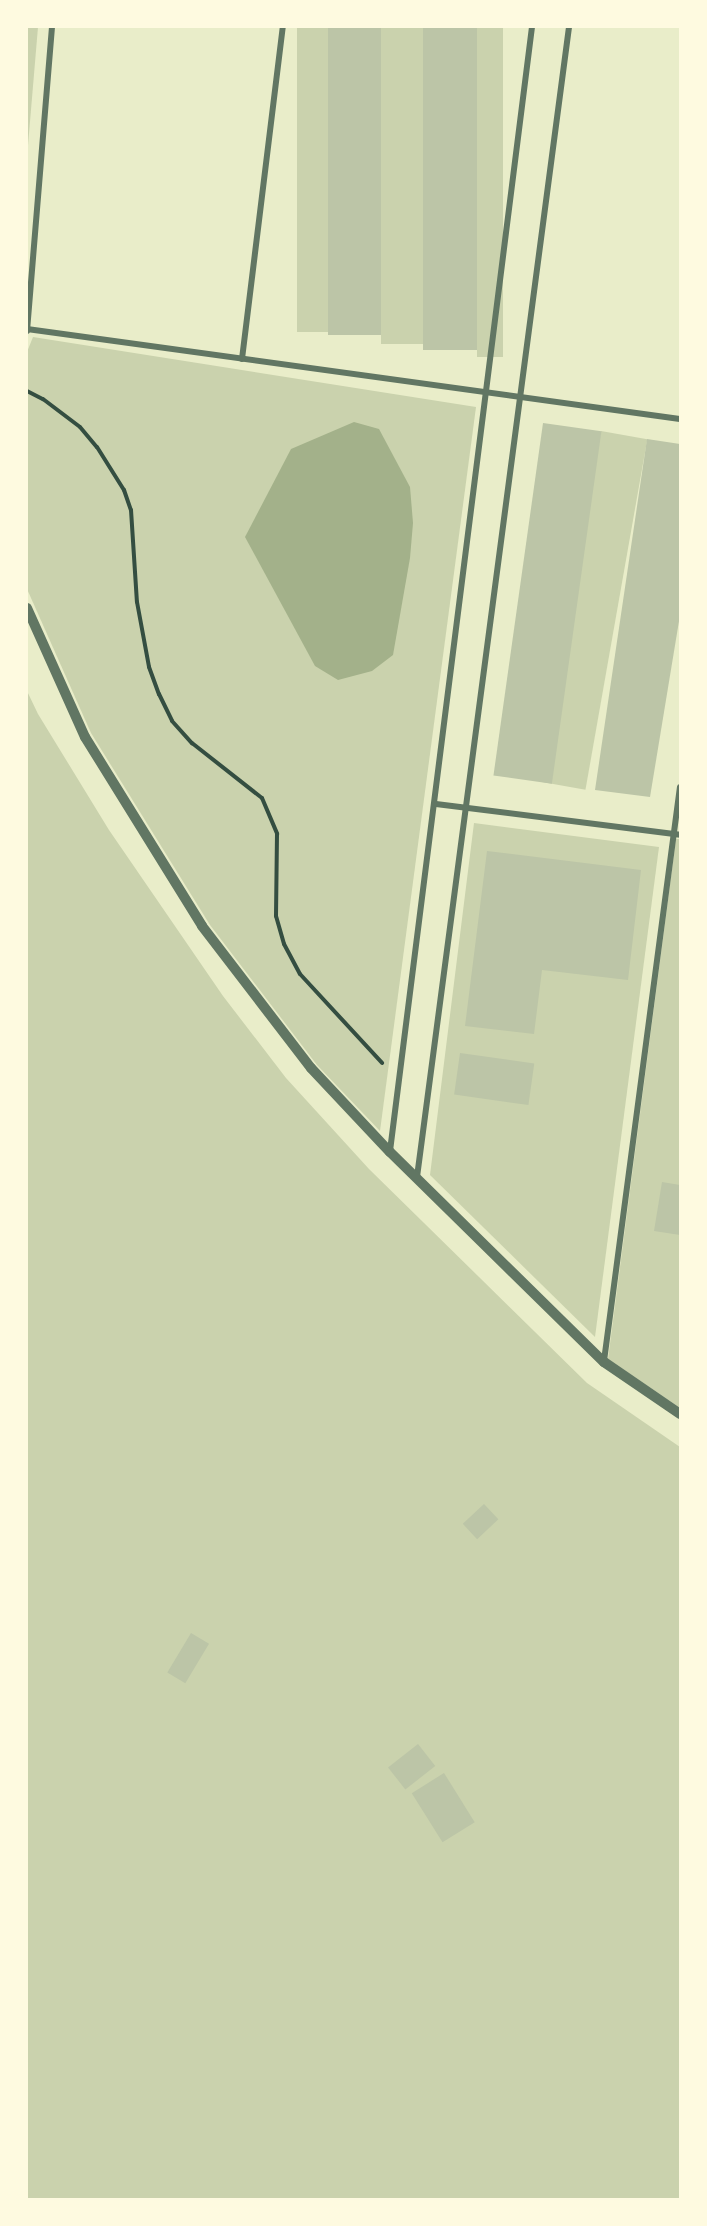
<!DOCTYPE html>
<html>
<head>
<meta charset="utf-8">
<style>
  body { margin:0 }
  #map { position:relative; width:707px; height:2226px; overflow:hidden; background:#e9edc9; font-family:"Sofia Sans Condensed",sans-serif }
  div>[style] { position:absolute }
  .green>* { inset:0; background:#cad2ad; transform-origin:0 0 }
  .water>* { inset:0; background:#a3b18a }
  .building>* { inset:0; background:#bcc5a7; transform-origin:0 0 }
  .path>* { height:4px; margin:-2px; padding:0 2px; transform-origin:2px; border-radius:2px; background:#344e41 }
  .minor>* { height:6px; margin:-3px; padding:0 3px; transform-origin:3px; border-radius:3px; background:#617663 }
  .tertiary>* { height:10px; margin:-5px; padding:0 5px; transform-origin:5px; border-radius:5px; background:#617663 }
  span { translate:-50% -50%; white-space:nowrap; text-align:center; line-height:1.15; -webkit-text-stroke:4.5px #fefae0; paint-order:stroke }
  .frame { position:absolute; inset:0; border:28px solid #fefae0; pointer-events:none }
</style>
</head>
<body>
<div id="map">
  <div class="green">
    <div style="clip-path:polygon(27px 27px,38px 27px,27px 157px)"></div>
    <div style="left:297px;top:27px;width:31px;height:305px"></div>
    <div style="left:381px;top:27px;width:42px;height:317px"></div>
    <div style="left:477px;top:27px;width:26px;height:330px"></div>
    <div style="clip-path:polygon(33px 337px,476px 407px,380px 1131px,317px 1065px,210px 925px,91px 733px,27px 589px,27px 352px)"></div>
    <div style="left:601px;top:431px;width:47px;height:356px;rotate:10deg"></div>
    <div style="clip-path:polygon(27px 691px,38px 714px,109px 830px,223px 996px,286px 1078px,369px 1169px,587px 1383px,680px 1447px,680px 2199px,27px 2199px)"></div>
    <div style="clip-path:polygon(474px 823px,659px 847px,595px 1337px,430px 1175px)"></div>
    <div style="clip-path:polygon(676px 839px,680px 839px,680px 1408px,608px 1359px)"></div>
  </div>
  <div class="water">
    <div style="clip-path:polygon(354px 422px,379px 429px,410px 487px,413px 523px,410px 558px,393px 655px,372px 671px,338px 680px,315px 666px,245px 537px,291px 449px)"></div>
  </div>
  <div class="building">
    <div style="left:328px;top:27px;width:53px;height:308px"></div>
    <div style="left:423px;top:27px;width:54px;height:323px"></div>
    <div style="left:543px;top:423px;width:59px;height:356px;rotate:8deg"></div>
    <div style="clip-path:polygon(647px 439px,680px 444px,680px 615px,650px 797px,595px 790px)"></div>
    <div style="clip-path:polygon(487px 851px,641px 870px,628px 980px,542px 970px,534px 1034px,465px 1026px)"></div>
    <div style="left:460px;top:1053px;width:75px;height:42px;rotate:8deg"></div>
    <div style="clip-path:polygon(662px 1182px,680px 1185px,680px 1235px,654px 1231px)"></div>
    <div style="left:484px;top:1504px;width:21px;height:29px;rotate:47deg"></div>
    <div style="left:191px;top:1633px;width:21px;height:46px;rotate:31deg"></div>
    <div style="left:418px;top:1744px;width:28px;height:38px;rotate:52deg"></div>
    <div style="left:444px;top:1773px;width:58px;height:38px;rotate:58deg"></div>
  </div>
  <div class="path">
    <div style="left:27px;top:391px;width:18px;rotate:27deg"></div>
    <div style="left:43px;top:399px;width:46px;rotate:37.1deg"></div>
    <div style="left:80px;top:427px;width:26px;rotate:50deg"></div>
    <div style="left:97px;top:447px;width:51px;rotate:57.9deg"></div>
    <div style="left:124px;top:490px;width:21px;rotate:71deg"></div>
    <div style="left:131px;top:510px;width:92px;rotate:86.3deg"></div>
    <div style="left:137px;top:602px;width:66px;rotate:79.5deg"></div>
    <div style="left:149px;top:667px;width:29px;rotate:70deg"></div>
    <div style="left:159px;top:694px;width:30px;rotate:64deg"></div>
    <div style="left:172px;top:721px;width:30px;rotate:48deg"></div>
    <div style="left:192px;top:743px;width:89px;rotate:38.2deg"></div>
    <div style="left:262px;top:798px;width:39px;rotate:67deg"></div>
    <div style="left:277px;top:834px;width:82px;rotate:90.7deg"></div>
    <div style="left:276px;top:916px;width:29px;rotate:74deg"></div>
    <div style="left:284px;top:944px;width:34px;rotate:62deg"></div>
    <div style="left:300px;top:974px;width:121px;rotate:47.3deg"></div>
  </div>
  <div class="minor">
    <div style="left:27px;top:329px;width:659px;rotate:7.85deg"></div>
    <div style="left:27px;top:331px;width:305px;rotate:-85.3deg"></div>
    <div style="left:242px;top:359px;width:335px;rotate:-83deg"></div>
    <div style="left:436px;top:804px;width:246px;rotate:7.2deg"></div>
    <div style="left:390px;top:1151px;width:1133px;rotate:-82.8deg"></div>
    <div style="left:417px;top:1177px;width:1160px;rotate:-82.47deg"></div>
    <div style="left:604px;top:1361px;width:579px;rotate:-82.46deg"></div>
  </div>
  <div class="tertiary">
    <div style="left:27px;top:608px;width:141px;rotate:65.8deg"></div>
    <div style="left:85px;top:737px;width:222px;rotate:58.2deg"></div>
    <div style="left:202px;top:926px;width:179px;rotate:52.5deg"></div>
    <div style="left:311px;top:1068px;width:115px;rotate:46.8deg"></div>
    <div style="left:390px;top:1152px;width:300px;rotate:44.5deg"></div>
    <div style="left:604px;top:1362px;width:92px;rotate:34.4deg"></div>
  </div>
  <div class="frame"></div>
</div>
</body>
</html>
